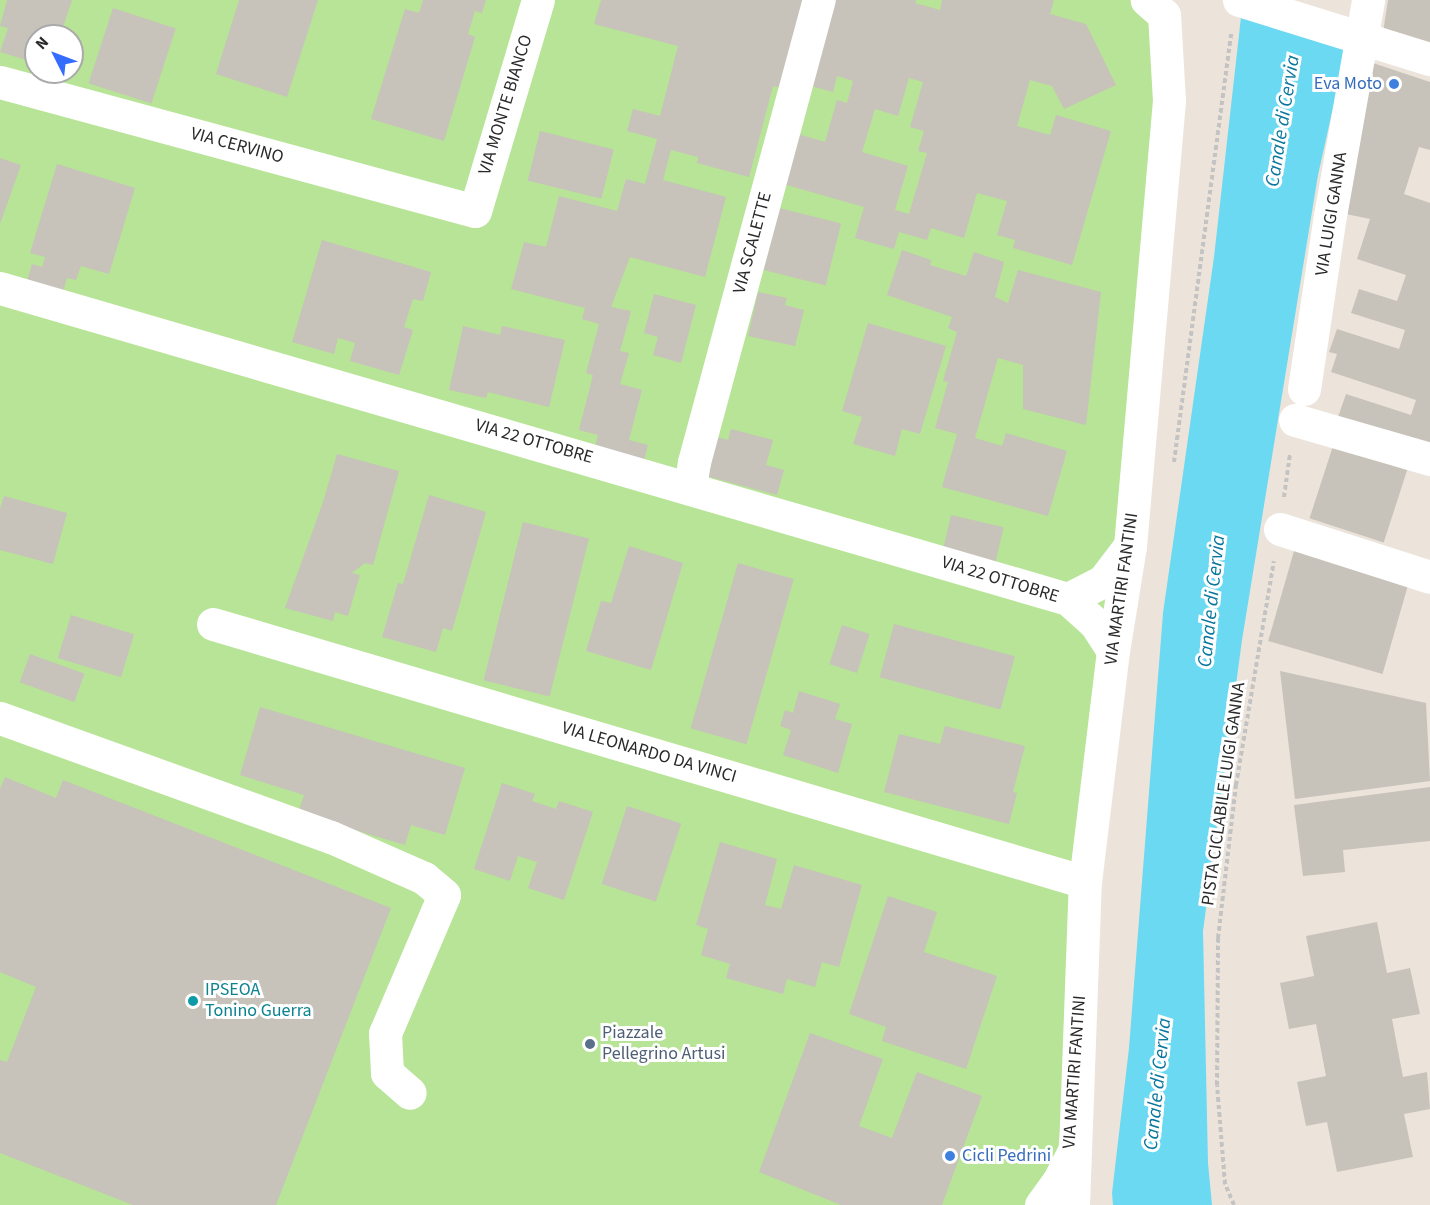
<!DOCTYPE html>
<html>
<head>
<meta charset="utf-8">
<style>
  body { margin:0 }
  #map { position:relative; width:1430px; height:1205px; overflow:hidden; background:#ece4db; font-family:"Source Sans 3",sans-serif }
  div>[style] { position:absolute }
  .green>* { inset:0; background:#b7e496 }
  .water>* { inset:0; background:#6bd9f1 }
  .building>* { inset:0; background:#c7c2ba; transform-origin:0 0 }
  .path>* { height:4px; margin-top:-2px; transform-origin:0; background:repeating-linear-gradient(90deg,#c3c3c3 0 4.5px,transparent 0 7.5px) }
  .minor>* { height:33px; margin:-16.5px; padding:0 16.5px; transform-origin:16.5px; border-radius:16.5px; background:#fff }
  .dots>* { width:16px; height:16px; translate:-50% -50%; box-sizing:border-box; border:3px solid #fff; border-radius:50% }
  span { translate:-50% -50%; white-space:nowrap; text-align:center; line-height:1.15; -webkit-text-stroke:6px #fff; paint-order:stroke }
  .shop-label { font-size:18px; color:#366cbe }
  .right { translate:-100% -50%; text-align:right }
  .left { translate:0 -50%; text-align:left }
  .street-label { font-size:18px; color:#2a2a2a }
  .culture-label { font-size:18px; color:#0d838f }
  .service-label { font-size:18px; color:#4e5e75 }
  .water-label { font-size:20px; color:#0a779e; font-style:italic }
  .north { position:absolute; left:24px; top:24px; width:60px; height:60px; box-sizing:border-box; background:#fff; border:2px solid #aaa; border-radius:50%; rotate:312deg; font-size:16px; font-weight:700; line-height:24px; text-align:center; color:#2a2a2a }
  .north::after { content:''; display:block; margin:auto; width:21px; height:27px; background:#366cfe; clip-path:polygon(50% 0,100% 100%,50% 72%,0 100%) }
</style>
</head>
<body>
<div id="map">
  <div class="green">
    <div style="clip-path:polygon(evenodd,0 0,1133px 0,1164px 15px,1053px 1205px,0 1205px,0 0,36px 36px,72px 36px,72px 72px,36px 72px,36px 36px)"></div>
  </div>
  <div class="water">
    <div style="clip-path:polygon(1241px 17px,1346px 50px,1318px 175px,1242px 640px,1203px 931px,1208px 1163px,1212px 1205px,1113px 1205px,1112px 1193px,1129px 1048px,1163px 613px,1214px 257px)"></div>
  </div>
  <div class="building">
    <div style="clip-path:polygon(7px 0,72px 0,60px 36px,36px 36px,36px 63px,0 52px,8px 28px,0 26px)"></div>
    <div style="clip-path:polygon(239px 0,318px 0,287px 97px,216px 74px)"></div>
    <div style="clip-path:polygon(423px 0,486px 0,482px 13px,475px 11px,468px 34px,475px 37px,444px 141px,371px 119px,405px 9px,419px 13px)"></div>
    <div style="clip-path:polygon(601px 0,809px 0,785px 89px,773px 86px,749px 177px,697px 163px,698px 157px,671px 150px,663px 180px,726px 197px,705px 277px,630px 257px,611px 307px,631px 311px,620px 351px,629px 353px,620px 384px,642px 390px,629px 440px,648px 445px,642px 468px,593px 455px,598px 435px,579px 430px,593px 375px,586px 373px,599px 324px,582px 319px,585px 308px,511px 289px,524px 242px,546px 247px,559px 196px,617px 211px,626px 179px,645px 184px,657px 139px,627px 131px,633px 109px,660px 116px,678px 46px,594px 24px)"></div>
    <div style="clip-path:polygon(evenodd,828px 0,916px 0,915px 3px,940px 10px,942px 0,1054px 0,1050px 14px,1086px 24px,1116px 85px,1064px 109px,1052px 86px,1030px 80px,1017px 126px,1050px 135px,1056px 115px,1111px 131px,1072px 265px,1013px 248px,1015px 240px,997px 235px,1007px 201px,977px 193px,964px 238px,931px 228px,927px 240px,899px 232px,894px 249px,855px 238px,864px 207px,783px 184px,798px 134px,825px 142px,837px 100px,847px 103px,853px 81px,837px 76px,833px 92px,804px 84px,828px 0,909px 78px,923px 82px,910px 127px,924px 131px,918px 151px,927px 153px,909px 214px,895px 210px,908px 166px,862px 152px,875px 109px,898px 116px,909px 78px)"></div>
    <div style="clip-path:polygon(1388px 0,1430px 0,1430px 44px,1383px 32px)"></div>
    <div style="left:113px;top:8px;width:66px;height:79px;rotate:18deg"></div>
    <div style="clip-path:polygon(1370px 62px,1430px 82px,1430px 150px,1419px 147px,1404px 194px,1430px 203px,1430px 451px,1337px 420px,1346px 394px,1411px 415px,1416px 400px,1331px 372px,1337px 354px,1329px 352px,1337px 329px,1399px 349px,1405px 330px,1351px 313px,1359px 289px,1397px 301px,1406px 275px,1357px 259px,1370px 219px,1341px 213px)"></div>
    <div style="left:540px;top:131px;width:76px;height:51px;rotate:14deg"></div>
    <div style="clip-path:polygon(0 158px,21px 165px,0 224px)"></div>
    <div style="clip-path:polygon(57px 164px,135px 188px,109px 274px,81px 266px,76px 280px,67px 278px,62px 295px,26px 284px,32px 264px,42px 267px,45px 257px,30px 253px)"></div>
    <div style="left:779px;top:208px;width:64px;height:64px;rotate:14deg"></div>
    <div style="clip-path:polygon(322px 240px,431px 272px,423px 301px,413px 299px,404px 327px,413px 330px,399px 375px,350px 361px,355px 343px,338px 338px,334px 354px,292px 342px)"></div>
    <div style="clip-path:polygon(902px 250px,931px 260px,930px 265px,966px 276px,974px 252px,1004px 262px,995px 297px,1008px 303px,1018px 270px,1101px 292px,1086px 425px,1023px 409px,1023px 365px,998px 358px,975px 438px,1002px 446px,1006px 433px,1067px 451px,1048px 516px,942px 487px,957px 434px,935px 428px,948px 382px,943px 381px,957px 332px,948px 328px,952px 317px,887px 295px)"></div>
    <div style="clip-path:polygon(758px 292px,787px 298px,785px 305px,804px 310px,795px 346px,748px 336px)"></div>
    <div style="clip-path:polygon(654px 294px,696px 305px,681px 363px,653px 355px,658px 337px,644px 333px)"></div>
    <div style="clip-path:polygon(868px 323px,946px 346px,920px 434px,902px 429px,895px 456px,853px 444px,862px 417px,842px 411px)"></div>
    <div style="clip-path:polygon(463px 326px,500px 335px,502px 326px,565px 340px,549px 407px,488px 392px,486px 398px,449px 390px)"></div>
    <div style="clip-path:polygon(731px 429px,773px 440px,766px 465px,784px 470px,777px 495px,702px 475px,713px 436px,728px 440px)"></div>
    <div style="left:1333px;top:446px;width:78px;height:76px;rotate:18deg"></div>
    <div style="clip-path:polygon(337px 454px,399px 471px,373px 565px,365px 563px,352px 573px,360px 575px,348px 616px,335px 612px,333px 621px,285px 608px,323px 502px)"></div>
    <div style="clip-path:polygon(429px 495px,486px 512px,452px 631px,443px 628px,436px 652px,382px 637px,398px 583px,403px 584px)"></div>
    <div style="clip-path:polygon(4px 496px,67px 513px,53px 564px,0 550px,0 509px)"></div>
    <div style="left:951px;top:515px;width:54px;height:43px;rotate:13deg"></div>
    <div style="left:523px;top:522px;width:68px;height:163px;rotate:14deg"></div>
    <div style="left:1296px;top:544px;width:119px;height:101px;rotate:16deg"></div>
    <div style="clip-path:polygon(629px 546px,683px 563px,651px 670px,586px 651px,601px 601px,611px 603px)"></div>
    <div style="left:738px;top:563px;width:58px;height:172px;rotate:16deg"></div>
    <div style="left:71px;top:615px;width:66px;height:45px;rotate:17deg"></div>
    <div style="left:894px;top:624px;width:125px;height:55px;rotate:15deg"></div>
    <div style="left:842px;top:625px;width:29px;height:41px;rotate:18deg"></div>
    <div style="left:30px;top:654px;width:58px;height:30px;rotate:20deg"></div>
    <div style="clip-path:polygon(1280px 671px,1426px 703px,1430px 781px,1295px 799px)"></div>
    <div style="clip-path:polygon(799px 691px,840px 704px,835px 719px,852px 724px,838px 773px,783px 755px,791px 730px,780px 726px,785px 710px,793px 713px)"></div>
    <div style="clip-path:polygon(260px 707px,465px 768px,445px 835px,411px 825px,405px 845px,298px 813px,304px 795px,240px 775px)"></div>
    <div style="clip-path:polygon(945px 726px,1025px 746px,1013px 792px,1017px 793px,1009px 824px,884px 792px,899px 734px,940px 744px)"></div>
    <div style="clip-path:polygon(5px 777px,56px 798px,63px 780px,391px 908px,276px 1205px,133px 1205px,0 1153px,0 1060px,7px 1062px,36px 987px,0 972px,0 789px)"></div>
    <div style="clip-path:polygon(502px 783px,535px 794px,532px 801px,556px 809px,559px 801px,593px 812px,564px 900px,528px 888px,537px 862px,518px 856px,510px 881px,474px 869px)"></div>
    <div style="clip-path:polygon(1430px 787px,1430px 841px,1343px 850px,1345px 872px,1303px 876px,1294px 805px)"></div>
    <div style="left:627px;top:806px;width:57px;height:82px;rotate:18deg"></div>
    <div style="clip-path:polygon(720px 842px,777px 859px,765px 905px,781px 909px,794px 865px,862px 885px,839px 967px,822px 962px,815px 987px,787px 979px,783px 994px,726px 978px,730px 964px,701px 955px,708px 929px,696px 925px)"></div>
    <div style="clip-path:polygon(888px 896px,937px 912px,924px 952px,997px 976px,966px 1069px,882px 1041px,886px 1027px,849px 1014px)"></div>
    <div style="clip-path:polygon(1377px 922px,1387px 973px,1410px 968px,1420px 1014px,1392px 1019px,1403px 1077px,1427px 1072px,1430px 1109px,1404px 1114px,1413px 1157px,1337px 1172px,1327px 1122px,1306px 1126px,1297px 1082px,1326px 1076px,1316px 1024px,1289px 1029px,1280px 983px,1314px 976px,1306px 936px)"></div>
    <div style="clip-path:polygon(810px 1033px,883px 1059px,859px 1126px,892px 1138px,917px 1072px,982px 1096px,942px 1205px,841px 1205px,759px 1172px)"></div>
  </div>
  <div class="path">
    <div style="left:1174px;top:462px;width:434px;rotate:-82.4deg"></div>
    <div style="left:1284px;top:497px;width:43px;rotate:-82.1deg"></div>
    <div style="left:1234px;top:1205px;width:23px;rotate:-113deg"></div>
    <div style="left:1225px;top:1184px;width:99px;rotate:-94.6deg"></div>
    <div style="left:1217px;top:1085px;width:147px;rotate:-89.6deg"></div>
    <div style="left:1218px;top:938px;width:154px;rotate:-83.3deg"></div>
    <div style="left:1236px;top:785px;width:227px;rotate:-80.4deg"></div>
  </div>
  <div class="minor">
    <div style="left:1239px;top:0;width:200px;rotate:17.2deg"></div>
    <div style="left:0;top:82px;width:492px;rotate:15.2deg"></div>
    <div style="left:475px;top:211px;width:220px;rotate:-73.4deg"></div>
    <div style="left:0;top:288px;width:1112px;rotate:16.24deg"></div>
    <div style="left:1068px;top:599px;width:36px;rotate:42deg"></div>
    <div style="left:1095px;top:623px;width:33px;rotate:57deg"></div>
    <div style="left:1304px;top:389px;width:175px;rotate:-81.5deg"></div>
    <div style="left:1330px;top:216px;width:219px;rotate:-80deg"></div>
    <div style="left:1295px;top:420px;width:141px;rotate:16.1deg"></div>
    <div style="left:690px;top:487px;width:25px;rotate:-81deg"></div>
    <div style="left:694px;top:462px;width:479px;rotate:-74.9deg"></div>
    <div style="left:1280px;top:529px;width:157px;rotate:17.7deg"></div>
    <div style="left:1068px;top:599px;width:39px;rotate:-27deg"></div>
    <div style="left:1103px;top:581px;width:43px;rotate:-52.6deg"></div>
    <div style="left:213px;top:624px;width:909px;rotate:16.48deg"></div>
    <div style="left:0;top:718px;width:352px;rotate:19.8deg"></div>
    <div style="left:331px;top:837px;width:102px;rotate:23.8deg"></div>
    <div style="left:424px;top:878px;width:26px;rotate:40deg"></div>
    <div style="left:444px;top:895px;width:150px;rotate:113.1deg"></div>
    <div style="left:385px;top:1033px;width:40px;rotate:87.1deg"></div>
    <div style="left:387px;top:1073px;width:30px;rotate:41deg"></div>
    <div style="left:1041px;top:1205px;width:29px;rotate:-54deg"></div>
    <div style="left:1058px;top:1182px;width:31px;rotate:-63deg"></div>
    <div style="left:1073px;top:1205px;width:323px;rotate:-87.9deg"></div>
    <div style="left:1085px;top:882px;width:233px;rotate:-83.1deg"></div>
    <div style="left:1113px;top:651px;width:106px;rotate:-80.8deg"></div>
    <div style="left:1130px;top:546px;width:447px;rotate:-85deg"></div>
    <div style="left:1169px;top:101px;width:86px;rotate:-93.3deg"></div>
    <div style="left:1164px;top:15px;width:23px;rotate:-139deg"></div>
  </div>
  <div class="dots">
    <div style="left:1394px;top:84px;background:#3f7fe0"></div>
    <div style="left:193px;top:1001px;background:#0f9aa8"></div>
    <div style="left:590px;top:1044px;background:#5c6f8a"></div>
    <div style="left:950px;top:1156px;background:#3f7fe0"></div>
  </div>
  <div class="shop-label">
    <span class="right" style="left:1382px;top:84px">Eva Moto</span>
    <span class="left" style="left:962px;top:1156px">Cicli Pedrini</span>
  </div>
  <div class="street-label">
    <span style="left:506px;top:105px;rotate:-73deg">VIA MONTE BIANCO</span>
    <span style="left:237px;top:146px;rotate:15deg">VIA CERVINO</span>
    <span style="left:1332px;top:214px;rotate:-81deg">VIA LUIGI GANNA</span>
    <span style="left:753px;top:243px;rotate:-75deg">VIA SCALETTE</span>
    <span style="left:534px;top:442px;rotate:16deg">VIA 22 OTTOBRE</span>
    <span style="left:1000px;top:580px;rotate:17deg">VIA 22 OTTOBRE</span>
    <span style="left:1122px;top:589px;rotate:-82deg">VIA MARTIRI FANTINI</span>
    <span style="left:649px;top:753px;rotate:16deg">VIA LEONARDO DA VINCI</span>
    <span style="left:1224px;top:794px;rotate:-82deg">PISTA CICLABILE LUIGI GANNA</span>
    <span style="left:1075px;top:1072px;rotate:-86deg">VIA MARTIRI FANTINI</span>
  </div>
  <div class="culture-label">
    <span class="left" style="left:205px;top:1001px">IPSEOA<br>Tonino Guerra</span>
  </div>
  <div class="service-label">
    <span class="left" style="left:602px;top:1044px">Piazzale<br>Pellegrino Artusi</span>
  </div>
  <div class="water-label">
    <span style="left:1283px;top:121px;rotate:-81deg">Canale di Cervia</span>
    <span style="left:1212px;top:601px;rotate:-84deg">Canale di Cervia</span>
    <span style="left:1158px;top:1084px;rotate:-84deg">Canale di Cervia</span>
  </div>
  <div class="north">N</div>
</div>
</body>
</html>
